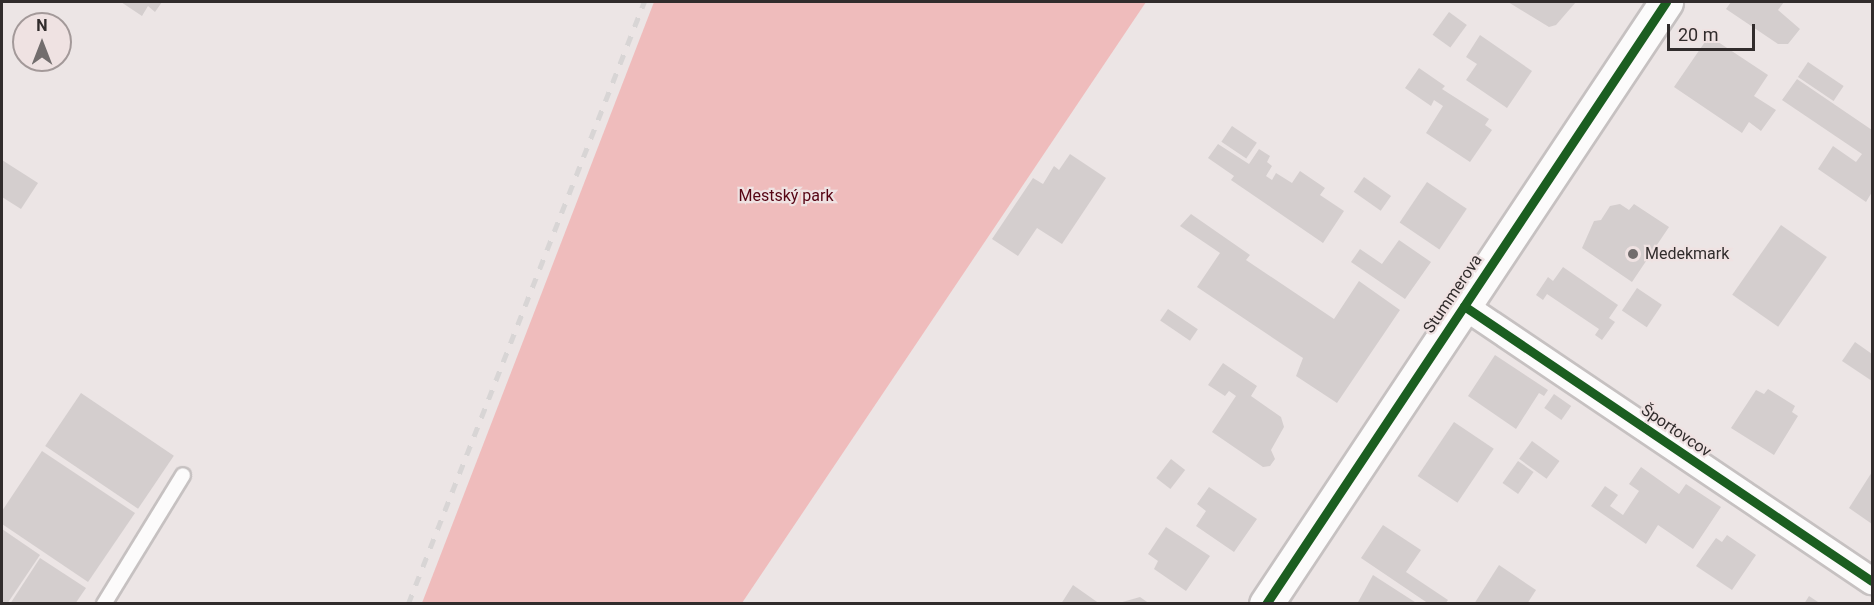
<!DOCTYPE html>
<html>
<head>
<meta charset="utf-8">
<style>
  body { margin:0 }
  #map { position:relative; width:1874px; height:605px; overflow:hidden; background:#ece5e5; font-family:Roboto,sans-serif }
  div>[style] { position:absolute }
  .green>* { inset:0; background:#efbcbc }
  .building>* { inset:0; background:#d4cece; transform-origin:0 0 }
  .roads { filter:drop-shadow(2px 0 #c6c1c1) drop-shadow(-2px 0 #c6c1c1) drop-shadow(0 2px #c6c1c1) drop-shadow(0 -2px #c6c1c1) }
  .lane>* { height:14px; margin:-7px; padding:0 7px; transform-origin:7px; border-radius:7px; background:#fcfbfb }
  .street>* { height:26px; margin:-13px; padding:0 13px; transform-origin:13px; border-radius:13px; background:#fcfbfb }
  .secondary>* { height:33px; margin:-16.5px; padding:0 16.5px; transform-origin:16.5px; border-radius:16.5px; background:#fcfbfb }
  .rail>* { height:4.5px; margin-top:-2.25px; transform-origin:0; background:repeating-linear-gradient(90deg,#d8d5d5 0 10px,transparent 0 20px) }
  .cycleway>* { height:9px; margin:-4.5px; padding:0 4.5px; transform-origin:4.5px; border-radius:4.5px; background:#1b5e20 }
  .dots>* { width:16px; height:16px; translate:-50% -50%; box-sizing:border-box; border:3px solid #efe2e2; border-radius:50% }
  span { translate:-50% -50%; white-space:nowrap; text-align:center; line-height:1.15; -webkit-text-stroke:4.5px #efe2e2; paint-order:stroke }
  .park-label { font-size:16px; color:#560514 }
  .poi-label { font-size:16px; color:#312c2c }
  .left { translate:0 -50%; text-align:left }
  .street-label { font-size:16px; color:#312c2c }
  .frame { position:absolute; inset:0; border:3px solid #312c2c; pointer-events:none }
  .north { position:absolute; left:12px; top:12px; width:60px; height:60px; box-sizing:border-box; background:#efe2e2; border:2px solid #a39999; border-radius:50%; rotate:0deg; font-size:16px; font-weight:700; line-height:24px; text-align:center; color:#312c2c }
  .north::after { content:''; display:block; margin:auto; width:21px; height:27px; background:#726d6d; clip-path:polygon(50% 0,100% 100%,50% 72%,0 100%) }
  .scale { position:absolute; left:1667px; top:24px; width:88px; height:27px; box-sizing:border-box; border:3px solid #312c2c; border-top:0; padding-left:8px; font-size:18px; line-height:21px; white-space:nowrap; color:#312c2c; -webkit-text-stroke:4px #efe2e2; paint-order:stroke }
</style>
</head>
<body>
<div id="map">
  <div class="green">
    <div style="clip-path:polygon(654px 2px,1146px 2px,742px 603px,422px 603px)"></div>
  </div>
  <div class="building">
    <div style="clip-path:polygon(121px 2px,162px 2px,155px 12px,148px 6px,142px 16px)"></div>
    <div style="clip-path:polygon(1508px 2px,1576px 2px,1556px 25px,1549px 27px)"></div>
    <div style="clip-path:polygon(1731px 2px,1784px 2px,1778px 10px,1800px 29px,1788px 44px,1778px 44px,1726px 9px)"></div>
    <div style="left:1449px;top:12px;width:22px;height:28px;rotate:36deg"></div>
    <div style="clip-path:polygon(1480px 35px,1532px 71px,1507px 108px,1466px 80px,1477px 64px,1466px 57px)"></div>
    <div style="clip-path:polygon(1709px 36px,1768px 75px,1754px 96px,1776px 110px,1761px 131px,1749px 122px,1742px 133px,1674px 87px)"></div>
    <div style="left:1808px;top:62px;width:43px;height:18px;rotate:34deg"></div>
    <div style="clip-path:polygon(1419px 68px,1445px 86px,1442px 89px,1489px 119px,1485px 125px,1492px 130px,1470px 162px,1426px 133px,1443px 106px,1434px 100px,1431px 106px,1405px 88px)"></div>
    <div style="clip-path:polygon(1797px 79px,1872px 130px,1872px 192px,1866px 202px,1818px 169px,1833px 146px,1856px 162px,1862px 154px,1782px 100px)"></div>
    <div style="left:1232px;top:126px;width:30px;height:19px;rotate:34deg"></div>
    <div style="clip-path:polygon(1218px 144px,1249px 164px,1259px 149px,1270px 156px,1267px 162px,1272px 166px,1266px 176px,1272px 180px,1276px 173px,1292px 183px,1300px 171px,1325px 188px,1320px 195px,1344px 211px,1323px 243px,1231px 180px,1234px 176px,1208px 158px)"></div>
    <div style="clip-path:polygon(1070px 154px,1106px 178px,1062px 244px,1037px 228px,1018px 256px,992px 239px,1033px 178px,1043px 184px,1054px 166px,1059px 170px)"></div>
    <div style="clip-path:polygon(2px 160px,38px 183px,21px 209px,2px 197px)"></div>
    <div style="left:1364px;top:177px;width:33px;height:18px;rotate:35deg"></div>
    <div style="left:1427px;top:182px;width:48px;height:49px;rotate:34deg"></div>
    <div style="clip-path:polygon(1620px 204px,1629px 210px,1634px 204px,1669px 227px,1632px 282px,1582px 248px,1594px 221px,1601px 220px,1610px 206px)"></div>
    <div style="clip-path:polygon(1191px 214px,1250px 255px,1246px 260px,1334px 319px,1359px 281px,1400px 310px,1337px 403px,1296px 376px,1303px 358px,1197px 287px,1220px 253px,1180px 226px)"></div>
    <div style="left:1781px;top:225px;width:56px;height:85px;rotate:35deg"></div>
    <div style="clip-path:polygon(1399px 240px,1431px 262px,1405px 299px,1351px 262px,1360px 249px,1382px 264px)"></div>
    <div style="clip-path:polygon(1563px 267px,1618px 305px,1609px 318px,1615px 322px,1602px 340px,1595px 335px,1599px 329px,1547px 294px,1543px 300px,1536px 295px,1548px 277px,1553px 281px)"></div>
    <div style="left:1637px;top:288px;width:30px;height:27px;rotate:34deg"></div>
    <div style="left:1168px;top:309px;width:36px;height:14px;rotate:34deg"></div>
    <div style="clip-path:polygon(1855px 342px,1872px 354px,1872px 381px,1842px 361px)"></div>
    <div style="clip-path:polygon(1495px 355px,1548px 390px,1544px 396px,1539px 393px,1516px 429px,1468px 396px)"></div>
    <div style="clip-path:polygon(1223px 363px,1257px 386px,1251px 396px,1281px 417px,1284px 427px,1271px 450px,1275px 459px,1270px 466px,1263px 467px,1212px 432px,1236px 396px,1229px 391px,1225px 396px,1208px 385px)"></div>
    <div style="clip-path:polygon(1768px 389px,1795px 406px,1792px 412px,1798px 416px,1774px 455px,1731px 428px,1756px 390px,1764px 394px)"></div>
    <div style="left:81px;top:393px;width:112px;height:64px;rotate:34deg"></div>
    <div style="left:1554px;top:394px;width:21px;height:17px;rotate:35deg"></div>
    <div style="left:1454px;top:422px;width:48px;height:65px;rotate:34deg"></div>
    <div style="left:1532px;top:441px;width:34px;height:22px;rotate:36deg"></div>
    <div style="clip-path:polygon(42px 451px,135px 513px,88px 582px,2px 524px,2px 511px)"></div>
    <div style="left:1171px;top:459px;width:18px;height:24px;rotate:38deg"></div>
    <div style="left:1518px;top:461px;width:19px;height:27px;rotate:35deg"></div>
    <div style="clip-path:polygon(1641px 467px,1679px 494px,1686px 484px,1721px 507px,1693px 549px,1658px 525px,1646px 544px,1591px 506px,1605px 486px,1618px 495px,1610px 506px,1623px 515px,1639px 491px,1629px 484px)"></div>
    <div style="clip-path:polygon(1872px 472px,1872px 524px,1849px 508px)"></div>
    <div style="clip-path:polygon(1209px 487px,1257px 519px,1234px 552px,1196px 526px,1206px 511px,1197px 504px)"></div>
    <div style="clip-path:polygon(1383px 525px,1421px 550px,1406px 572px,1448px 600px,1445px 604px,1429px 604px,1361px 558px)"></div>
    <div style="clip-path:polygon(1166px 527px,1210px 556px,1186px 591px,1154px 569px,1158px 561px,1148px 554px)"></div>
    <div style="clip-path:polygon(2px 529px,40px 555px,7px 604px,2px 604px)"></div>
    <div style="clip-path:polygon(1727px 535px,1756px 555px,1732px 590px,1696px 566px,1716px 538px,1722px 542px)"></div>
    <div style="clip-path:polygon(40px 558px,86px 588px,75px 604px,10px 604px)"></div>
    <div style="clip-path:polygon(1499px 565px,1536px 590px,1527px 604px,1474px 604px)"></div>
    <div style="clip-path:polygon(1373px 575px,1418px 604px,1357px 604px)"></div>
    <div style="clip-path:polygon(1073px 585px,1100px 604px,1061px 604px)"></div>
    <div style="clip-path:polygon(1809px 596px,1821px 604px,1804px 604px)"></div>
    <div style="clip-path:polygon(1140px 597px,1150px 604px,1119px 604px,1119px 603px)"></div>
  </div>
  <div class="roads">
    <div class="lane">
      <div style="left:104px;top:604px;width:151px;rotate:-58.5deg"></div>
    </div>
    <div class="street">
      <div style="left:1464px;top:306px;width:492px;rotate:34deg"></div>
    </div>
    <div class="secondary">
      <div style="left:1266px;top:604px;width:723px;rotate:-56.4deg"></div>
    </div>
  </div>
  <div class="rail">
    <div style="left:408px;top:604px;width:647px;rotate:-68.59deg"></div>
  </div>
  <div class="cycleway">
    <div style="left:1464px;top:306px;width:492px;rotate:34deg"></div>
    <div style="left:1266px;top:604px;width:723px;rotate:-56.4deg"></div>
  </div>
  <div class="dots">
    <div style="left:1633px;top:254px;background:#726d6d"></div>
  </div>
  <div class="park-label">
    <span style="left:786px;top:196px">Mestský park</span>
  </div>
  <div class="poi-label">
    <span class="left" style="left:1645px;top:254px">Medekmark</span>
  </div>
  <div class="street-label">
    <span style="left:1453px;top:294px;rotate:-56deg">Stummerova</span>
    <span style="left:1676px;top:431px;rotate:34deg">Športovcov</span>
  </div>
  <div class="frame"></div>
  <div class="north">N</div>
  <div class="scale">20 m</div>
</div>
</body>
</html>
